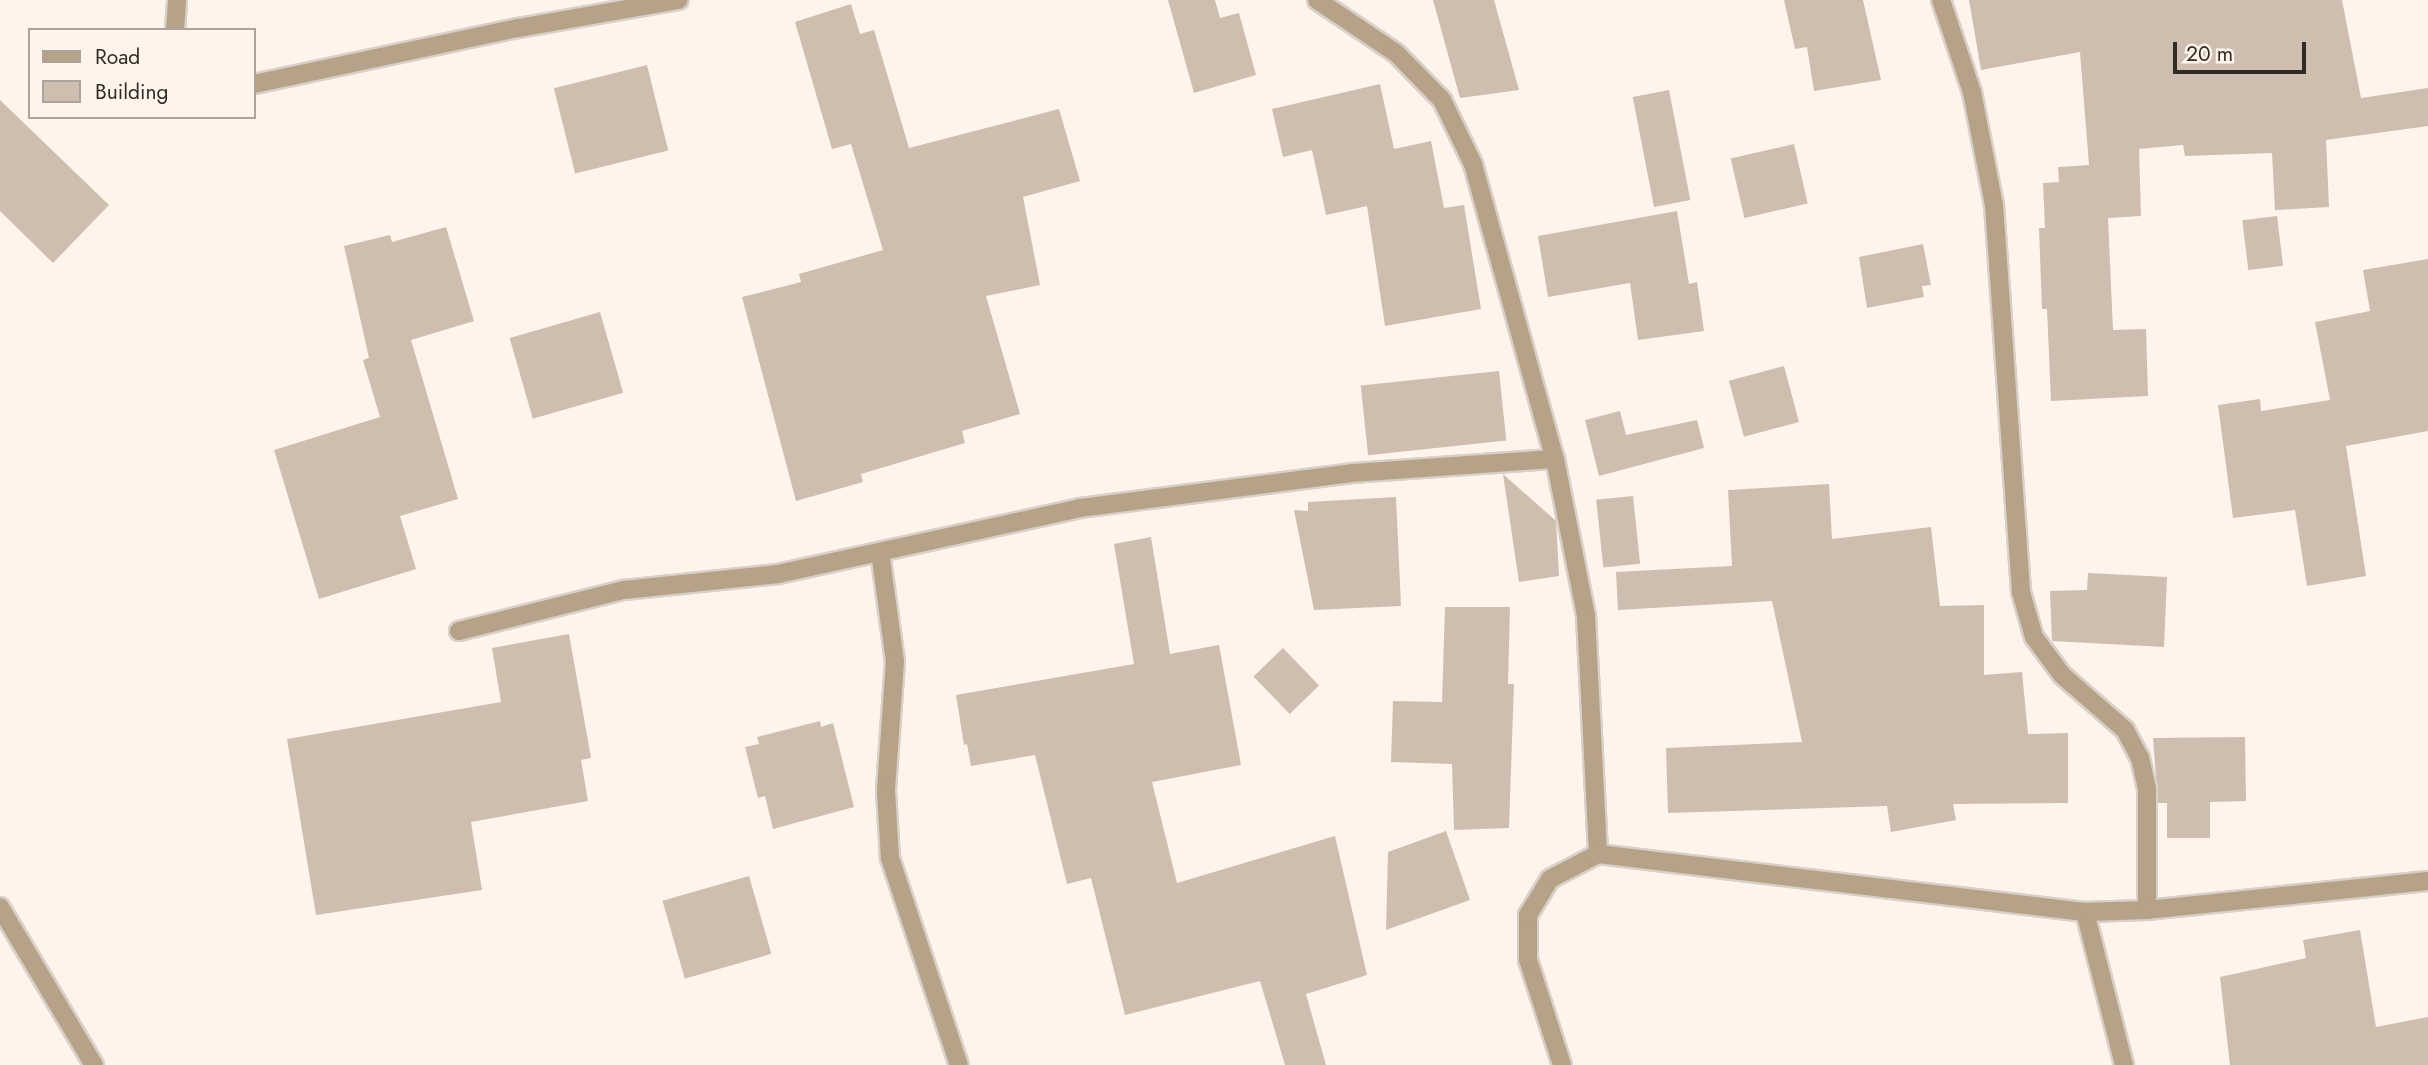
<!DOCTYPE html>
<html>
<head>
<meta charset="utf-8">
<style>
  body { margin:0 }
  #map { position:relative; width:2428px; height:1065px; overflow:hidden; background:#fef4eb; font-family:Jost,sans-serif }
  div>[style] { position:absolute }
  .building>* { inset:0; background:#cebeaf; transform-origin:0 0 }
  .roads { filter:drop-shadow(2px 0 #d9d0c7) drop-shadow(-2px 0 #d9d0c7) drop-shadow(0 2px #d9d0c7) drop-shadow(0 -2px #d9d0c7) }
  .minor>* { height:18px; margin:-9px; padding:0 9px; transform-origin:9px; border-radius:9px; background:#b5a289 }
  span { translate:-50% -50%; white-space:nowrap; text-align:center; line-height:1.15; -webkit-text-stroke:5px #fef4eb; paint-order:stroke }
  .legend { position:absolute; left:28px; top:28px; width:228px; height:91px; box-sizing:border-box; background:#fef4eb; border:2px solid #aca49c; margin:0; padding:9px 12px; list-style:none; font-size:21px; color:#312b25 }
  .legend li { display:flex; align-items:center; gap:14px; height:35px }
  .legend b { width:35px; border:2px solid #aca49c }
  .scale { position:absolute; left:2173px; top:42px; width:133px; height:32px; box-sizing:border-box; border:4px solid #312b25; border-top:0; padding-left:9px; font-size:21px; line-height:24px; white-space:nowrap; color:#312b25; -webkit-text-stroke:5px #fef4eb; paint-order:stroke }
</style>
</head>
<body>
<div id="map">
  <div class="building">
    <div style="clip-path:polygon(1168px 0,1215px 0,1220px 18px,1239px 13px,1256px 75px,1194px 93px)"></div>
    <div style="clip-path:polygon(1433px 0,1494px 0,1519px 90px,1460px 98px)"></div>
    <div style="clip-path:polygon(1784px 0,1863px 0,1881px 80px,1814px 91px,1807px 47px,1795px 49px)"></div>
    <div style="clip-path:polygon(1969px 0,2342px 0,2361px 98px,2428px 88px,2428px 126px,2326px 140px,2329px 207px,2275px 210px,2272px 153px,2185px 156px,2183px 145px,2139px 149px,2141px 216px,2108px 218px,2113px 330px,2146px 329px,2148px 396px,2051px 401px,2047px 309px,2042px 309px,2039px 228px,2045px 228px,2043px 183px,2059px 182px,2058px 167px,2089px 165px,2080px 52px,1981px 70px)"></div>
    <div style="clip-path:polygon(851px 4px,860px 34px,874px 30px,909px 148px,1059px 109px,1080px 181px,1023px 197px,1040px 285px,986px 296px,1020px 414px,962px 431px,965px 443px,861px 474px,863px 482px,796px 501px,742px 297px,801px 282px,799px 274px,883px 250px,851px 144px,832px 149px,795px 22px)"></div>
    <div style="left:647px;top:65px;width:88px;height:96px;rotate:76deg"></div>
    <div style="clip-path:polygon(1380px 84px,1394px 149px,1431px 141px,1444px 208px,1464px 205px,1481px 309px,1385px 326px,1367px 206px,1326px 215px,1312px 150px,1283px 157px,1272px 109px)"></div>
    <div style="left:1669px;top:90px;width:112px;height:37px;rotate:79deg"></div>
    <div style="clip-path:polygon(0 100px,109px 205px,53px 263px,0 211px)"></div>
    <div style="left:1794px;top:144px;width:61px;height:65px;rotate:77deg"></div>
    <div style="clip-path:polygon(1677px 211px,1689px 284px,1697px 282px,1704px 331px,1638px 340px,1630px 283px,1548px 297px,1538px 236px)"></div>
    <div style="left:2277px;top:216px;width:50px;height:35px;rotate:83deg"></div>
    <div style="clip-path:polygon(446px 227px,474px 321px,411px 340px,458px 499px,400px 516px,416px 569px,319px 599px,274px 450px,380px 417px,363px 360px,369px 358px,344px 246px,390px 235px,392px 242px)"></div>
    <div style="clip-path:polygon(1923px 244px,1931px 285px,1922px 286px,1924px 297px,1867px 308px,1859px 257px)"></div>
    <div style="clip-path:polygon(2428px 259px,2428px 431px,2346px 446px,2366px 576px,2307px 586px,2295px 510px,2233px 518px,2218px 405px,2260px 399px,2261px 411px,2330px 400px,2315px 322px,2370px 311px,2363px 270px)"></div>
    <div style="left:600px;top:312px;width:84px;height:94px;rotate:74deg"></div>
    <div style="left:1784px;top:366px;width:58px;height:57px;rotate:75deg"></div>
    <div style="left:1499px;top:371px;width:70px;height:139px;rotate:84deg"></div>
    <div style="clip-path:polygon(1620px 411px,1626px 435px,1697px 420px,1704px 448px,1599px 476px,1585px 420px)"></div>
    <div style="clip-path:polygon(1503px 474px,1556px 521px,1559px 576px,1519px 582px)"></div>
    <div style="clip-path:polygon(1829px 484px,1832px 539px,1931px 527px,1940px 606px,1984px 605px,1984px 675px,2022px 672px,2028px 734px,2068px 733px,2068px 803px,1953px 804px,1956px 820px,1891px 832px,1887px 806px,1668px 813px,1666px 748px,1802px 742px,1772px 601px,1618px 610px,1616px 572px,1732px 566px,1728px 490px)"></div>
    <div style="left:1633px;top:496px;width:68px;height:37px;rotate:84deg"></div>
    <div style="clip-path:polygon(1396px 497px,1401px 606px,1314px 610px,1294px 510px,1308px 511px,1308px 502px)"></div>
    <div style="clip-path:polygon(1151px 537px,1170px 654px,1219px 645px,1241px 765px,1152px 782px,1177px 883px,1335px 836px,1367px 975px,1306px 994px,1326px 1065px,1285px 1065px,1260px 981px,1125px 1015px,1091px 878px,1067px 884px,1035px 755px,971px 766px,967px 744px,964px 745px,956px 695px,1134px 664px,1114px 544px)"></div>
    <div style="clip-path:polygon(2088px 573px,2167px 577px,2164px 647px,2052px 641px,2050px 591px,2087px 590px)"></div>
    <div style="clip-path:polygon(1445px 607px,1510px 607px,1508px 684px,1514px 684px,1509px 828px,1454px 830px,1452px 764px,1391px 762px,1393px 701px,1442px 702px)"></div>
    <div style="clip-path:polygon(569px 634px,591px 758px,581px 760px,588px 801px,471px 822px,482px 890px,316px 915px,287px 739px,501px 702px,492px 648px)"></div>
    <div style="left:1283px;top:648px;width:52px;height:41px;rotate:46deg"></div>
    <div style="clip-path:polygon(820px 721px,821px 727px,833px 723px,854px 807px,773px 829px,765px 796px,758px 798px,745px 747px,759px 744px,757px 737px)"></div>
    <div style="clip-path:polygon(2245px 737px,2246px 801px,2210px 802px,2210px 838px,2167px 838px,2167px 803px,2158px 803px,2153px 738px)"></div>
    <div style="clip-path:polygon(1446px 831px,1470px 900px,1386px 930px,1388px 852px)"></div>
    <div style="left:749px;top:876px;width:81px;height:90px;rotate:74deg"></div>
    <div style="clip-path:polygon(2360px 930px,2376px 1027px,2428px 1017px,2428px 1065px,2230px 1065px,2220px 977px,2306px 958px,2303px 940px)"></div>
  </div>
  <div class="roads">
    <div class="minor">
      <div style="left:1317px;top:0;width:95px;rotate:33.9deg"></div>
      <div style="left:1396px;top:53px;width:66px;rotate:45.6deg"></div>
      <div style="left:1442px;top:100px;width:71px;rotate:64.2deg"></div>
      <div style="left:1473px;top:164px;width:306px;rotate:74.5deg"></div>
      <div style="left:1555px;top:459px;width:160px;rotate:78.8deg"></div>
      <div style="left:1586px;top:616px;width:238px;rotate:87.1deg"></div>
      <div style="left:1941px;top:0;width:97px;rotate:71.4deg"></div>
      <div style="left:1972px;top:92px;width:115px;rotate:79deg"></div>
      <div style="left:1994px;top:205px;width:388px;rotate:86deg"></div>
      <div style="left:2021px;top:592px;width:47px;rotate:73.9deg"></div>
      <div style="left:2034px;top:637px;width:47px;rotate:53.6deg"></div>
      <div style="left:2062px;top:675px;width:84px;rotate:41.1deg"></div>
      <div style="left:2125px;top:730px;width:32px;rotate:62deg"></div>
      <div style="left:2140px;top:758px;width:32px;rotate:77deg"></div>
      <div style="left:2147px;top:789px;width:121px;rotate:90deg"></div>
      <div style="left:175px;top:30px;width:30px;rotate:-86deg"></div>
      <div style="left:254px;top:84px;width:270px;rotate:-12deg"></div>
      <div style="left:518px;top:28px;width:163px;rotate:-9.9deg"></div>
      <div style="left:880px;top:552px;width:110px;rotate:82.2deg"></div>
      <div style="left:895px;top:661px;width:130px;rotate:94deg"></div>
      <div style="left:886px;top:791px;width:67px;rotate:86.6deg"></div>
      <div style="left:890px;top:858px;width:218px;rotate:71.6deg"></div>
      <div style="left:459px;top:631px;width:170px;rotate:-14deg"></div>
      <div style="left:624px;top:590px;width:155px;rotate:-5.9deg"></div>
      <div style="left:778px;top:574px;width:309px;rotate:-12.3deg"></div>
      <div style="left:1080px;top:508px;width:275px;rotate:-7.3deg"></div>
      <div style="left:1353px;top:473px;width:202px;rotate:-4deg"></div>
      <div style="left:0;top:907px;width:184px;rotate:59.3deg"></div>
      <div style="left:2085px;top:912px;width:158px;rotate:75.7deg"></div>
      <div style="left:1562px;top:1065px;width:110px;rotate:-107.9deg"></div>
      <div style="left:1528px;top:960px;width:45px;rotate:-90deg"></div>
      <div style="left:1528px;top:915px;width:42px;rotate:-58.6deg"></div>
      <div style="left:1550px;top:879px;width:54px;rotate:-27.5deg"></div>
      <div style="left:1598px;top:854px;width:490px;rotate:6.8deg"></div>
      <div style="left:2085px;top:912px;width:62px;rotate:-1.8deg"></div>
      <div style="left:2147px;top:910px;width:282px;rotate:-5.9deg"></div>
    </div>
  </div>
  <ul class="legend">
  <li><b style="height:9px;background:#b5a289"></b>Road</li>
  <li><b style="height:19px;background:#cebeaf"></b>Building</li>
  </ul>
  <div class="scale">20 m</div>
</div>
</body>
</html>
